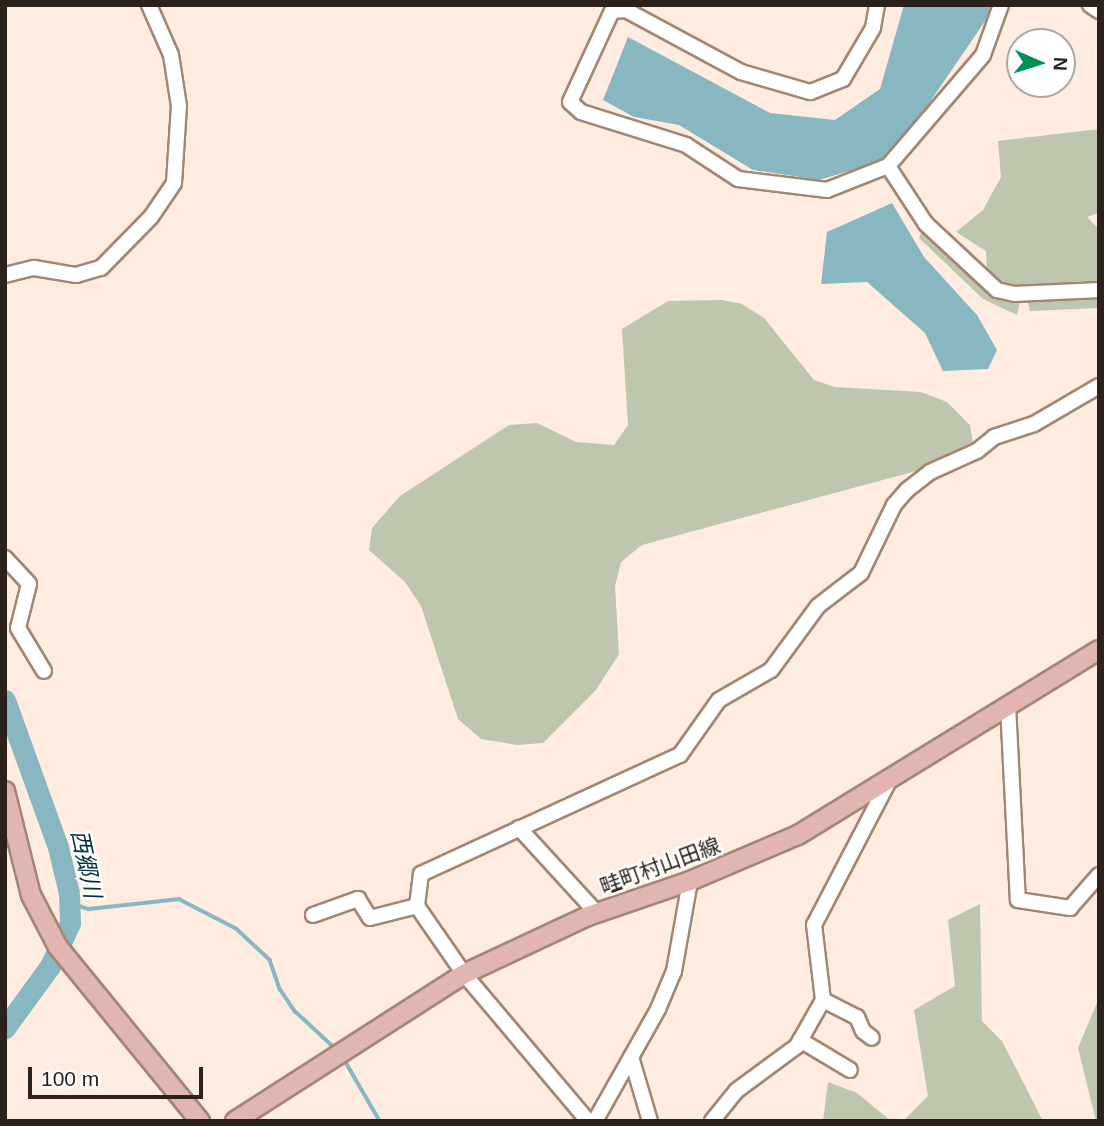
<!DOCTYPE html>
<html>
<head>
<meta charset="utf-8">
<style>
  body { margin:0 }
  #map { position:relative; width:1104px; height:1126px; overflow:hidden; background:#ffece0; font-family:Arial,"Noto Sans JP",sans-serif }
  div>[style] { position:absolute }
  .green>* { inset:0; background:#bec7ad }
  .water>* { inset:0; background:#89b7c1 }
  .stream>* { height:3.5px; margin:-1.75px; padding:0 1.75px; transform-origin:1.75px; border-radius:1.75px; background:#89b7c1 }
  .river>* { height:21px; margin:-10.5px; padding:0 10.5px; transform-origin:10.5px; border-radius:10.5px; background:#89b7c1 }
  .roads { filter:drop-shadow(2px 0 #a28673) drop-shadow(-2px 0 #a28673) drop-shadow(0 2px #a28673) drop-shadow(0 -2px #a28673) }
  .minor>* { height:14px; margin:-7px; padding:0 7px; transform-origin:7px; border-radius:7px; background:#fff }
  .major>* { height:18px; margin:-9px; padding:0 9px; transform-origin:9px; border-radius:9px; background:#e1b5b0 }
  span { translate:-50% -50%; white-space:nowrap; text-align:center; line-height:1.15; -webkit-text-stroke:5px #fff; paint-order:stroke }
  .street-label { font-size:21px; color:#2d221b }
  .water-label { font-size:23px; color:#05333b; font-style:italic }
  .frame { position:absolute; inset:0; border:7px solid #2d221b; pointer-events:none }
  .north { position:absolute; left:1006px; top:28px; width:70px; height:70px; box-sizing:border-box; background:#fff; border:2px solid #aba7a4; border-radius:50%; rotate:93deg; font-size:19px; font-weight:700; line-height:28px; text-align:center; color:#2d221b }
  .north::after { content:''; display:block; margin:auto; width:24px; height:32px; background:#009252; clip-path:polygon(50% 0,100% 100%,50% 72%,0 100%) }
  .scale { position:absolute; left:28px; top:1067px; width:175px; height:32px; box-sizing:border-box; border:4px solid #2d221b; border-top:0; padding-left:9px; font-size:21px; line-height:24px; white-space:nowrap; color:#2d221b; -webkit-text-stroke:5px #fff; paint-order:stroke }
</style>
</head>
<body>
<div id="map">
  <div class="green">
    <div style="clip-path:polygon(1099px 129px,1099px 213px,1087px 217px,1099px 229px,1099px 308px,1030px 311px,1024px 285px,1017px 315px,983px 299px,919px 238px,925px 222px,987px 275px,986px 251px,956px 232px,983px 210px,1001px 177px,998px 141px)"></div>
    <div style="clip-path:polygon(722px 300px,742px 304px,764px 318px,814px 380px,835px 387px,921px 392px,947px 402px,970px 425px,973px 443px,967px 455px,942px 464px,642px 545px,621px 562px,615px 586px,619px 654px,596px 690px,543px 743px,517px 745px,481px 739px,458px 719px,421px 606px,405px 582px,369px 550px,372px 528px,400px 496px,509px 425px,537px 423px,576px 442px,614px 445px,628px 425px,622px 329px,668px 301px)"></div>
    <div style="clip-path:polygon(980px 904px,982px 1021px,1002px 1041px,1043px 1121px,903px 1121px,928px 1096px,914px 1010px,955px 986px,948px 920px)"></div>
    <div style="clip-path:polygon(1099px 998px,1099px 1121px,1096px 1121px,1078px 1048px)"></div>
    <div style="clip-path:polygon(828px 1082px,857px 1093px,891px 1121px,823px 1121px)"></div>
  </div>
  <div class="water">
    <div style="clip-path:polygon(904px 5px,996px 5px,906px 137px,879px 162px,819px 180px,753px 170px,679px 125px,634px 117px,603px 100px,628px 37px,770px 113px,835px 120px,880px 89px)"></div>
    <div style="clip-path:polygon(892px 203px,924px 257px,977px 315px,997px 350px,988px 369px,943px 371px,925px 333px,867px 282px,821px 284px,827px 232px)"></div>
  </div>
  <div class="stream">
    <div style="left:70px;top:903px;width:20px;rotate:18deg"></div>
    <div style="left:89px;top:909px;width:91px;rotate:-6.3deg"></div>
    <div style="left:179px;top:899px;width:65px;rotate:27.3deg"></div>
    <div style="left:237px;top:929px;width:45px;rotate:43.2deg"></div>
    <div style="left:270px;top:960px;width:31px;rotate:71deg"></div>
    <div style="left:280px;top:989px;width:27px;rotate:56deg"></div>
    <div style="left:295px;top:1011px;width:57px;rotate:42.9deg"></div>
    <div style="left:344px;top:1059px;width:72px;rotate:59.9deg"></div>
  </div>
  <div class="river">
    <div style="left:5px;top:700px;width:156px;rotate:70.2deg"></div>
    <div style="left:58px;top:847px;width:47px;rotate:76.6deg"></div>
    <div style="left:69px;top:893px;width:30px;rotate:88deg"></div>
    <div style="left:70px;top:923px;width:47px;rotate:114.9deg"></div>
    <div style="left:50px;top:966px;width:77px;rotate:126deg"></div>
  </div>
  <div class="roads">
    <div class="minor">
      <div style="left:877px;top:5px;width:23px;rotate:100deg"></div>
      <div style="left:873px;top:28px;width:59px;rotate:120.5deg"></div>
      <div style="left:843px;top:79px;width:35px;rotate:158deg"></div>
      <div style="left:810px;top:92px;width:72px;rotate:-163.8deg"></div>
      <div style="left:741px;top:72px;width:131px;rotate:-151.7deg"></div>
      <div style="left:626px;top:10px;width:14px;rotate:176deg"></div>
      <div style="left:612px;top:11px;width:100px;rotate:114.8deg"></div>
      <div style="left:570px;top:102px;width:15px;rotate:42deg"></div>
      <div style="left:581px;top:112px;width:110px;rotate:17.4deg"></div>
      <div style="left:686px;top:145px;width:62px;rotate:33.2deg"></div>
      <div style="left:738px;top:179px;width:90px;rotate:7deg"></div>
      <div style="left:827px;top:190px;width:66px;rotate:-21.5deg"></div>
      <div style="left:888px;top:166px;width:146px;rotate:-49.4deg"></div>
      <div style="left:983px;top:55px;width:53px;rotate:-70.2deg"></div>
      <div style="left:1090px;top:5px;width:11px;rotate:34deg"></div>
      <div style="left:888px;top:166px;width:69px;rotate:56.8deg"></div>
      <div style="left:926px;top:224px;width:97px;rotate:42.9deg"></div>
      <div style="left:997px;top:290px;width:18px;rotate:13deg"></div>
      <div style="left:1015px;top:294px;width:84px;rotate:-2.7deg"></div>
      <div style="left:5px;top:275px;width:30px;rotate:-14deg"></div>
      <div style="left:34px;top:268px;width:43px;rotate:9.5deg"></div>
      <div style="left:76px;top:275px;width:26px;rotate:-16deg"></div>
      <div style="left:101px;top:268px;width:71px;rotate:-45.6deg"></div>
      <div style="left:151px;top:217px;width:41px;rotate:-55.9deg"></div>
      <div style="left:174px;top:183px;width:77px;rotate:-86.3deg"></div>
      <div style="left:179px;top:106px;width:52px;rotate:-98.9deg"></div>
      <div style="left:171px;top:55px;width:55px;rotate:-113.7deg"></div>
      <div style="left:5px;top:558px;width:35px;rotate:47deg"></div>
      <div style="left:29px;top:584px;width:45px;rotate:104deg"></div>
      <div style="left:18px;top:628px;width:50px;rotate:58.8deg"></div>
      <div style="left:1008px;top:705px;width:195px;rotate:87.1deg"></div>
      <div style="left:1018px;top:900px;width:53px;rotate:8.7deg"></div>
      <div style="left:1070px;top:908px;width:44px;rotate:-48.7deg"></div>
      <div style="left:519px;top:828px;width:115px;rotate:47.5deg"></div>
      <div style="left:313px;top:915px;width:48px;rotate:-19.6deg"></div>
      <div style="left:358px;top:899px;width:22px;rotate:58deg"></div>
      <div style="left:370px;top:918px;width:49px;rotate:-14.3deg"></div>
      <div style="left:823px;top:1000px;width:38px;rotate:27deg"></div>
      <div style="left:857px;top:1017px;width:15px;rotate:67deg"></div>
      <div style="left:863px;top:1031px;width:11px;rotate:38deg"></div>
      <div style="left:800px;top:1040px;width:58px;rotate:31deg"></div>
      <div style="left:631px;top:1057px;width:67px;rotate:73.5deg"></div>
      <div style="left:588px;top:1121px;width:192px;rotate:-130.1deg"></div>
      <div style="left:464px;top:974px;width:83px;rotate:-124.7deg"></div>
      <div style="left:417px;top:906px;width:32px;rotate:-83deg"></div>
      <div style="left:421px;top:874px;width:285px;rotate:-24.7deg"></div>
      <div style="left:680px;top:755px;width:67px;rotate:-54.7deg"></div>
      <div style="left:719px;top:700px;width:60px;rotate:-30deg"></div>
      <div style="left:771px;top:670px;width:79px;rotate:-53.7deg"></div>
      <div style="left:818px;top:606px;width:54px;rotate:-37.5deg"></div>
      <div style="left:861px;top:573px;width:76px;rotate:-64.1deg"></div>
      <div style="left:894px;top:505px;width:20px;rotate:-49deg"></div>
      <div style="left:907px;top:490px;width:29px;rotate:-38deg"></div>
      <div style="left:930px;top:472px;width:51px;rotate:-24.1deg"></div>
      <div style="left:977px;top:451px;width:22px;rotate:-39deg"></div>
      <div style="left:994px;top:437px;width:42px;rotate:-18deg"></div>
      <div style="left:1034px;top:424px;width:75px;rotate:-30.3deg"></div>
      <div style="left:595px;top:1121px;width:129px;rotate:-60.6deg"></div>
      <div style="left:658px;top:1009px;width:41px;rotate:-67.2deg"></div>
      <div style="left:674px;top:971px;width:91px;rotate:-79.9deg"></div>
      <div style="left:712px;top:1121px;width:38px;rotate:-51deg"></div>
      <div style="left:736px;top:1091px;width:76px;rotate:-36.4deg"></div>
      <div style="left:797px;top:1046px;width:53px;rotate:-60.5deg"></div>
      <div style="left:823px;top:1000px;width:76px;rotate:-96.8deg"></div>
      <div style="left:814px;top:925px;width:162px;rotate:-62.5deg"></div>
    </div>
    <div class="major">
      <div style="left:5px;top:791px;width:107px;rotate:76deg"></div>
      <div style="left:31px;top:895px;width:59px;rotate:62.6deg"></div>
      <div style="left:58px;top:947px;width:225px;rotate:50.8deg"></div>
      <div style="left:235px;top:1121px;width:272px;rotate:-32.7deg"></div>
      <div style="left:464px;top:974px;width:137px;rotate:-25.1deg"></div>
      <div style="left:588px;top:916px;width:108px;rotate:-18.9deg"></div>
      <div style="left:690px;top:881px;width:117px;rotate:-23.1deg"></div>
      <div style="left:798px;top:835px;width:353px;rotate:-31.6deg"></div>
    </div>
  </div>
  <div class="street-label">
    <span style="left:660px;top:866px;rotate:-20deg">畦町村山田線</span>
  </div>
  <div class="water-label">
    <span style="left:86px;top:864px;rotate:78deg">西郷川</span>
  </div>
  <div class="frame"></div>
  <div class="north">N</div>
  <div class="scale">100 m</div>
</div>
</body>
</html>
